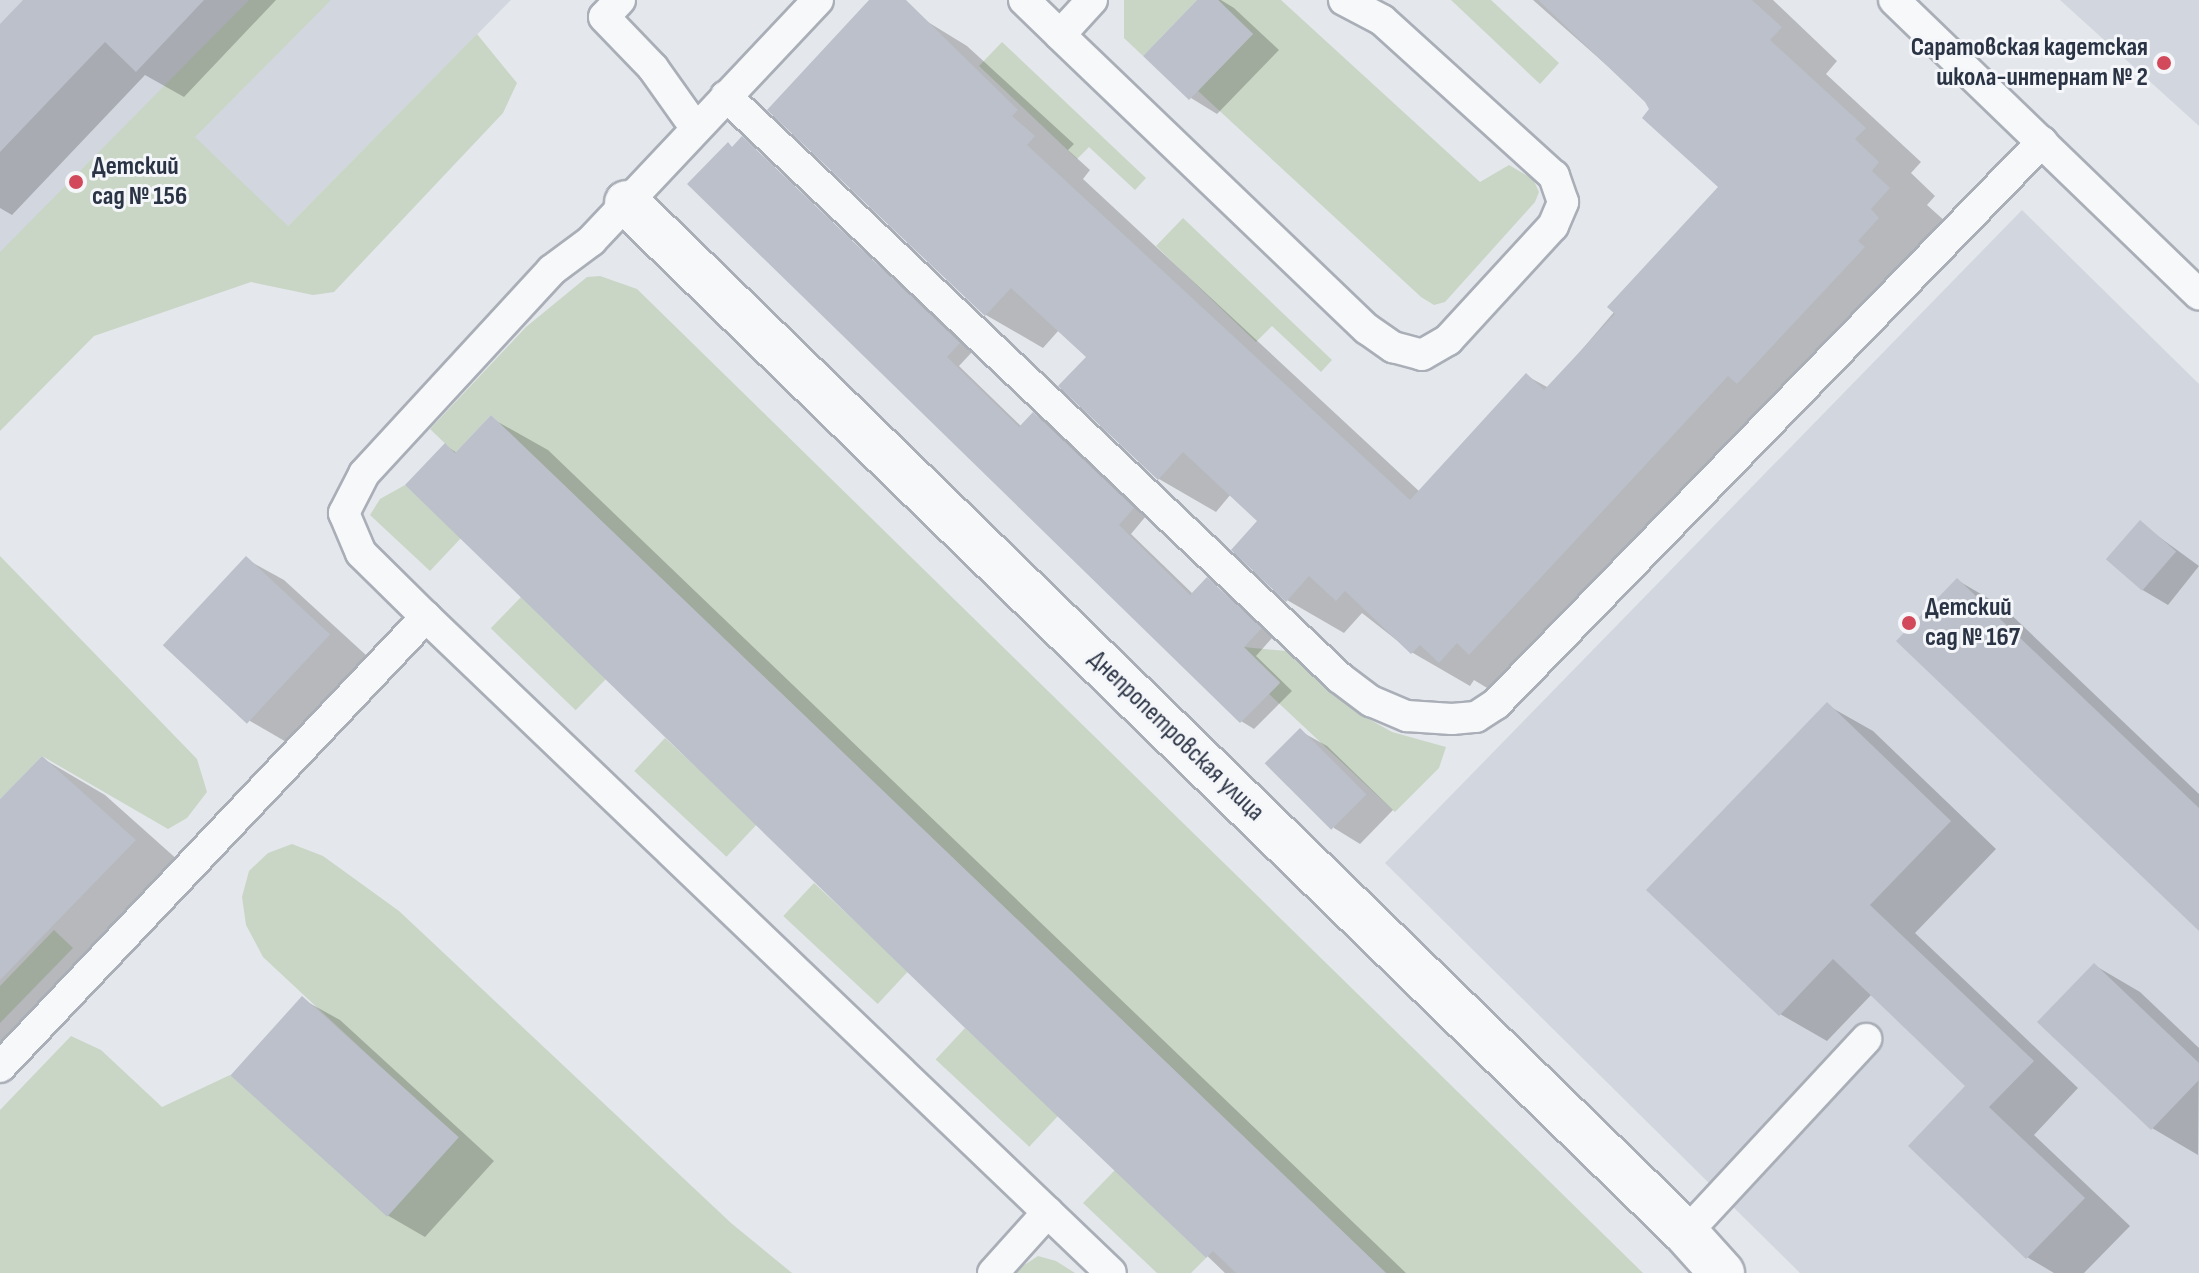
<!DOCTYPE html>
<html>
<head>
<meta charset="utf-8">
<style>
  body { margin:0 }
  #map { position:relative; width:2199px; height:1273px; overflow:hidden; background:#e4e7ec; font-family:"Sofia Sans Condensed",sans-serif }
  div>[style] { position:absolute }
  .built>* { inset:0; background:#d2d6de }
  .green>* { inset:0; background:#c9d6c5; transform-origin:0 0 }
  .shadow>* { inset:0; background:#0003 }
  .building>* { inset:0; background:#bbc0ca; transform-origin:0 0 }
  .roads { filter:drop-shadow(2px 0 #a9aeb7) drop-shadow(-2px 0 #a9aeb7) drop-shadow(0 2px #a9aeb7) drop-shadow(0 -2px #a9aeb7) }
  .lane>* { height:30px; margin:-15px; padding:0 15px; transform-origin:15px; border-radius:15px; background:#f7f8fa }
  .street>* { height:44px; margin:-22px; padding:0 22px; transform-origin:22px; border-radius:22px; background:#f7f8fa }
  .dots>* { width:22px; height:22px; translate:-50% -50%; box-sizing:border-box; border:4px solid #f4f6f9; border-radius:50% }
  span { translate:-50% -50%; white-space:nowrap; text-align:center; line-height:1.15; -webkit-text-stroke:6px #f4f6f9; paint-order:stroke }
  .poi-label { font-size:26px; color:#2b3445; font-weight:700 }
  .right { translate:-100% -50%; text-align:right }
  .left { translate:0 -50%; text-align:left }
  .street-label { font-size:26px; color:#2b3445 }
</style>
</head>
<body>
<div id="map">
  <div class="built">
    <div style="clip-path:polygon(0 0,511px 0,288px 226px,0 342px)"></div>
    <div style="clip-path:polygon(2060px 0,2199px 0,2199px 126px)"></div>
    <div style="clip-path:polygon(2022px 210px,2199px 384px,2199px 1273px,1800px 1273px,1385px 863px)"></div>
  </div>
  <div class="green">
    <div style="clip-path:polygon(249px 0,331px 0,195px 137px,288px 226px,477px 34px,517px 83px,503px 113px,334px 292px,313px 295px,251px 282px,94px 336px,0 431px,0 252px)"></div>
    <div style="clip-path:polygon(1124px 0,1197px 0,1143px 56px,1124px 38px)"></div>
    <div style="clip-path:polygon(1218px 0,1281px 0,1480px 182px,1509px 165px,1533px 179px,1539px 192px,1535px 202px,1445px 302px,1434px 305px,1421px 297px,1198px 91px,1253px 34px)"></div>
    <div style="clip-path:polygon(1451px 0,1491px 0,1559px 63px,1540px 84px)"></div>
    <div style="clip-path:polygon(1002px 42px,1146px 178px,1135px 190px,1089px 147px,1077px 159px,979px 66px)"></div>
    <div style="clip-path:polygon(1183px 218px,1332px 360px,1321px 372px,1272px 326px,1256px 342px,1156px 246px)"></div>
    <div style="clip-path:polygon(600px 276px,637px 289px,1643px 1273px,1386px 1273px,491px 415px,455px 453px,430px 429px,526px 327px,587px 277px)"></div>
    <div style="clip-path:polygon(405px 485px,461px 538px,430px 571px,370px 515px,380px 499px)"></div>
    <div style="clip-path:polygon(0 556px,197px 759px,207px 792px,187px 818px,168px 829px,42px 756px,0 799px)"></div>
    <div style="left:522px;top:596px;width:118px;height:45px;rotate:44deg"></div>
    <div style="clip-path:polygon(1243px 647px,1297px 652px,1358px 713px,1392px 732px,1446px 747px,1439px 768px,1395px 812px,1269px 694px,1280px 682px)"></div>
    <div style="left:665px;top:738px;width:126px;height:45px;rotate:43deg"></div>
    <div style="clip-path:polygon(292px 844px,323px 856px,399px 911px,731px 1223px,792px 1273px,0 1273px,0 1110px,71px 1036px,101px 1050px,162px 1107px,230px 1075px,282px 1121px,457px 1138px,263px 957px,246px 925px,242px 897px,249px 871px,268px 853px)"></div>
    <div style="left:814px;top:883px;width:129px;height:45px;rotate:43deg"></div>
    <div style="clip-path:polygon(54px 930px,73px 948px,0 1023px,0 986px)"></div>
    <div style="left:965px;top:1028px;width:128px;height:43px;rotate:43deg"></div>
    <div style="clip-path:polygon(1115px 1170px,1206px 1258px,1191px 1273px,1157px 1273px,1083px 1203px)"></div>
    <div style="clip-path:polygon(1038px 1256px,1056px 1261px,1075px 1273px,1012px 1273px)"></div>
  </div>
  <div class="shadow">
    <div style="clip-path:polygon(25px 0,276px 0,184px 97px,145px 75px,12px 215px,0 208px,0 27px)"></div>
    <div style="clip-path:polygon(871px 0,892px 0,967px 46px,1074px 144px,1068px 150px,1090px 170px,1083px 179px,1420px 492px,1527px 376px,1549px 388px,1721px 187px,1646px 100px,1533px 0,1773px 0,1837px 61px,1826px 74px,1921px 162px,1911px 173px,1935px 196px,1927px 205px,1946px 222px,1497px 694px,1474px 680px,1470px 686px,1413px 653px,1362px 613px,1344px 633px,1287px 600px,1260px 521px,1231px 494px,1216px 512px,1159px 479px,1089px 357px,1059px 330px,1043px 348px,986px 315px)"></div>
    <div style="clip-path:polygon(1200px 0,1221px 0,1234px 8px,1279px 50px,1217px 114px,1191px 98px)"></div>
    <div style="clip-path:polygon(742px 139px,972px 352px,959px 366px,1022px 427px,1034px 415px,1047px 422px,1146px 516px,1131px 534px,1193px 594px,1207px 579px,1273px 637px,1256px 656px,1292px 691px,1254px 729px,1241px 721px,728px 145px,734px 148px)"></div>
    <div style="clip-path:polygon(491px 418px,548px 450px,1406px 1273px,1225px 1273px,407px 485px,445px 445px,457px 453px)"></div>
    <div style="clip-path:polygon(2140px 523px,2199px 566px,2168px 605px,2141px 589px)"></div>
    <div style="clip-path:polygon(246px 559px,284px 580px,367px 656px,288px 743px,250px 721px)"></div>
    <div style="clip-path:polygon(1957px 580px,2003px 607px,2199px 794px,2199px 929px)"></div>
    <div style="clip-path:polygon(1827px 705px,1873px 731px,1996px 849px,1915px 933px,2078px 1088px,2034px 1135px,2130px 1226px,2084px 1273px,2054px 1273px,2027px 1257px,1968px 1086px,1872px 994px,1827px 1041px,1780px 1014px)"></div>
    <div style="clip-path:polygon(1300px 731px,1327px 746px,1393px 810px,1360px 844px,1334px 828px)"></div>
    <div style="clip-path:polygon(42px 758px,105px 795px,198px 878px,0 1080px,0 802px)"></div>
    <div style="clip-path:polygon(2094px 965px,2140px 992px,2199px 1048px,2198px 1155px,2152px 1128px)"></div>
    <div style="clip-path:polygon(302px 999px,340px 1020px,494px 1161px,425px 1237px,387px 1215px)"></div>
  </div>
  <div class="building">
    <div style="clip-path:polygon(23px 0,204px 0,136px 72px,105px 42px,0 152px,0 24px)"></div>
    <div style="clip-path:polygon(869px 0,906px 0,1018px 110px,1012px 116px,1035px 136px,1027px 145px,1410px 500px,1526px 373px,1544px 390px,1615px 314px,1607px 307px,1718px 187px,1642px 118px,1649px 109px,1645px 102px,1538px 0,1752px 0,1782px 27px,1770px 40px,1866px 128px,1855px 139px,1879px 162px,1872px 171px,1890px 188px,1871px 209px,1879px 218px,1858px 241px,1865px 247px,1737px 384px,1728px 376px,1469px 655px,1457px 643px,1439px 663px,1420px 645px,1411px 654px,1345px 591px,1336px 601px,1309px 576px,1286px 602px,1231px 550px,1257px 521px,1183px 452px,1158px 480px,1058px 386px,1086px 357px,1011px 288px,985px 316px,767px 110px)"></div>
    <div style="clip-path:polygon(1197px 0,1218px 0,1253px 34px,1189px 100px,1143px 56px)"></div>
    <div style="clip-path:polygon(742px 136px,960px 343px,947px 357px,1019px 427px,1033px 412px,1134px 508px,1119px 525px,1190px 595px,1207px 577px,1262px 628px,1244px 647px,1280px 683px,1240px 723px,687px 184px,728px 142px,732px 147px)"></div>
    <div style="clip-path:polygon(491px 415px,1386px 1273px,1236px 1273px,1213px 1251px,1206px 1258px,965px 1028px,405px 485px,445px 443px,455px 453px)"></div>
    <div style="left:2140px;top:520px;width:48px;height:52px;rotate:41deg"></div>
    <div style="left:246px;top:556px;width:115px;height:122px;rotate:43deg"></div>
    <div style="clip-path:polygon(1957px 578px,2199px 808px,2199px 931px,1896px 641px)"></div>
    <div style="clip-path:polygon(1827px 702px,1951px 821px,1870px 905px,2034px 1061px,1989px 1107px,2085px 1198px,2026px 1259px,1908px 1146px,1965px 1086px,1833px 959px,1779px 1016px,1646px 890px)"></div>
    <div style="left:1300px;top:728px;width:94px;height:50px;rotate:45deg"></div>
    <div style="clip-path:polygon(42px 756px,136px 840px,0 980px,0 799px)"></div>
    <div style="clip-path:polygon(2094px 963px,2199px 1063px,2199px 1080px,2151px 1130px,2037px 1022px)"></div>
    <div style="left:302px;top:996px;width:211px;height:107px;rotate:42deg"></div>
  </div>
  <div class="roads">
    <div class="lane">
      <div style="left:620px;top:0;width:23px;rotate:133deg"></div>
      <div style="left:604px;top:17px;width:71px;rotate:46.1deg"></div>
      <div style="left:653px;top:68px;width:72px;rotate:54.6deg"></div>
      <div style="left:818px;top:0;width:331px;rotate:133.3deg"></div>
      <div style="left:591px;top:241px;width:49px;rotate:143.4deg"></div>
      <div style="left:552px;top:270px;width:277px;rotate:132.7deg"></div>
      <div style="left:364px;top:474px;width:44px;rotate:117.1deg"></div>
      <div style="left:344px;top:513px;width:43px;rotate:67deg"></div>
      <div style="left:361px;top:553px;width:91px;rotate:44.6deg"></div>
      <div style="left:426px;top:617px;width:948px;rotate:43.76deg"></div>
      <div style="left:1024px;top:0;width:50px;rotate:44.2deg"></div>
      <div style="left:1092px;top:0;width:47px;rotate:132.4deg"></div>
      <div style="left:1060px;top:35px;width:425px;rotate:43.8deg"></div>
      <div style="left:1367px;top:329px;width:32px;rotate:35deg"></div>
      <div style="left:1393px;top:347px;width:30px;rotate:15deg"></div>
      <div style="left:1422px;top:355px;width:30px;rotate:-30deg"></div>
      <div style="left:1448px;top:340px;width:155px;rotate:-47.4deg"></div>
      <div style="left:1553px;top:226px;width:26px;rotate:-67deg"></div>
      <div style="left:1563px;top:202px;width:28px;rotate:-109deg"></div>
      <div style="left:1554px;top:176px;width:232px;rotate:-137.8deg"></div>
      <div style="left:1382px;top:20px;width:43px;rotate:-152.2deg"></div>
      <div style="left:1894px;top:0;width:424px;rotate:44deg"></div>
      <div style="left:726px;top:96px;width:846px;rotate:43.47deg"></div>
      <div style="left:1340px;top:678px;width:39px;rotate:37deg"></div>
      <div style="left:1371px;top:701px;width:39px;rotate:23deg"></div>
      <div style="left:1407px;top:716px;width:45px;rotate:3.8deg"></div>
      <div style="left:1452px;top:719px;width:24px;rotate:-5deg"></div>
      <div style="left:1476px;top:717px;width:24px;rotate:-33deg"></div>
      <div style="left:1496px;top:704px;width:784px;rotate:-45.83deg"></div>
      <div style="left:0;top:1067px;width:620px;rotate:-46.57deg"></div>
      <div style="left:1686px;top:1233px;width:265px;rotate:-47.1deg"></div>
      <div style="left:993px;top:1273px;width:82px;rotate:-48deg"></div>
    </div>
    <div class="street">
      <div style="left:627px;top:203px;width:1477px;rotate:44.2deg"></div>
      <div style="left:1686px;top:1233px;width:54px;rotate:48deg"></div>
    </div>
  </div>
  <div class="dots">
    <div style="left:2164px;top:63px;background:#d1495b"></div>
    <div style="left:76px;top:182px;background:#d1495b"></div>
    <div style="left:1909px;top:623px;background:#d1495b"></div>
  </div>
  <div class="poi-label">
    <span class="right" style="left:2148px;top:63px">Саратовская кадетская<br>школа-интернат № 2</span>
    <span class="left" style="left:92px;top:182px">Детский<br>сад № 156</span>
    <span class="left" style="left:1925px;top:623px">Детский<br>сад № 167</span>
  </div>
  <div class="street-label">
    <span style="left:1176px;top:736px;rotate:44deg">Днепропетровская улица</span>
  </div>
</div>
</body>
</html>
